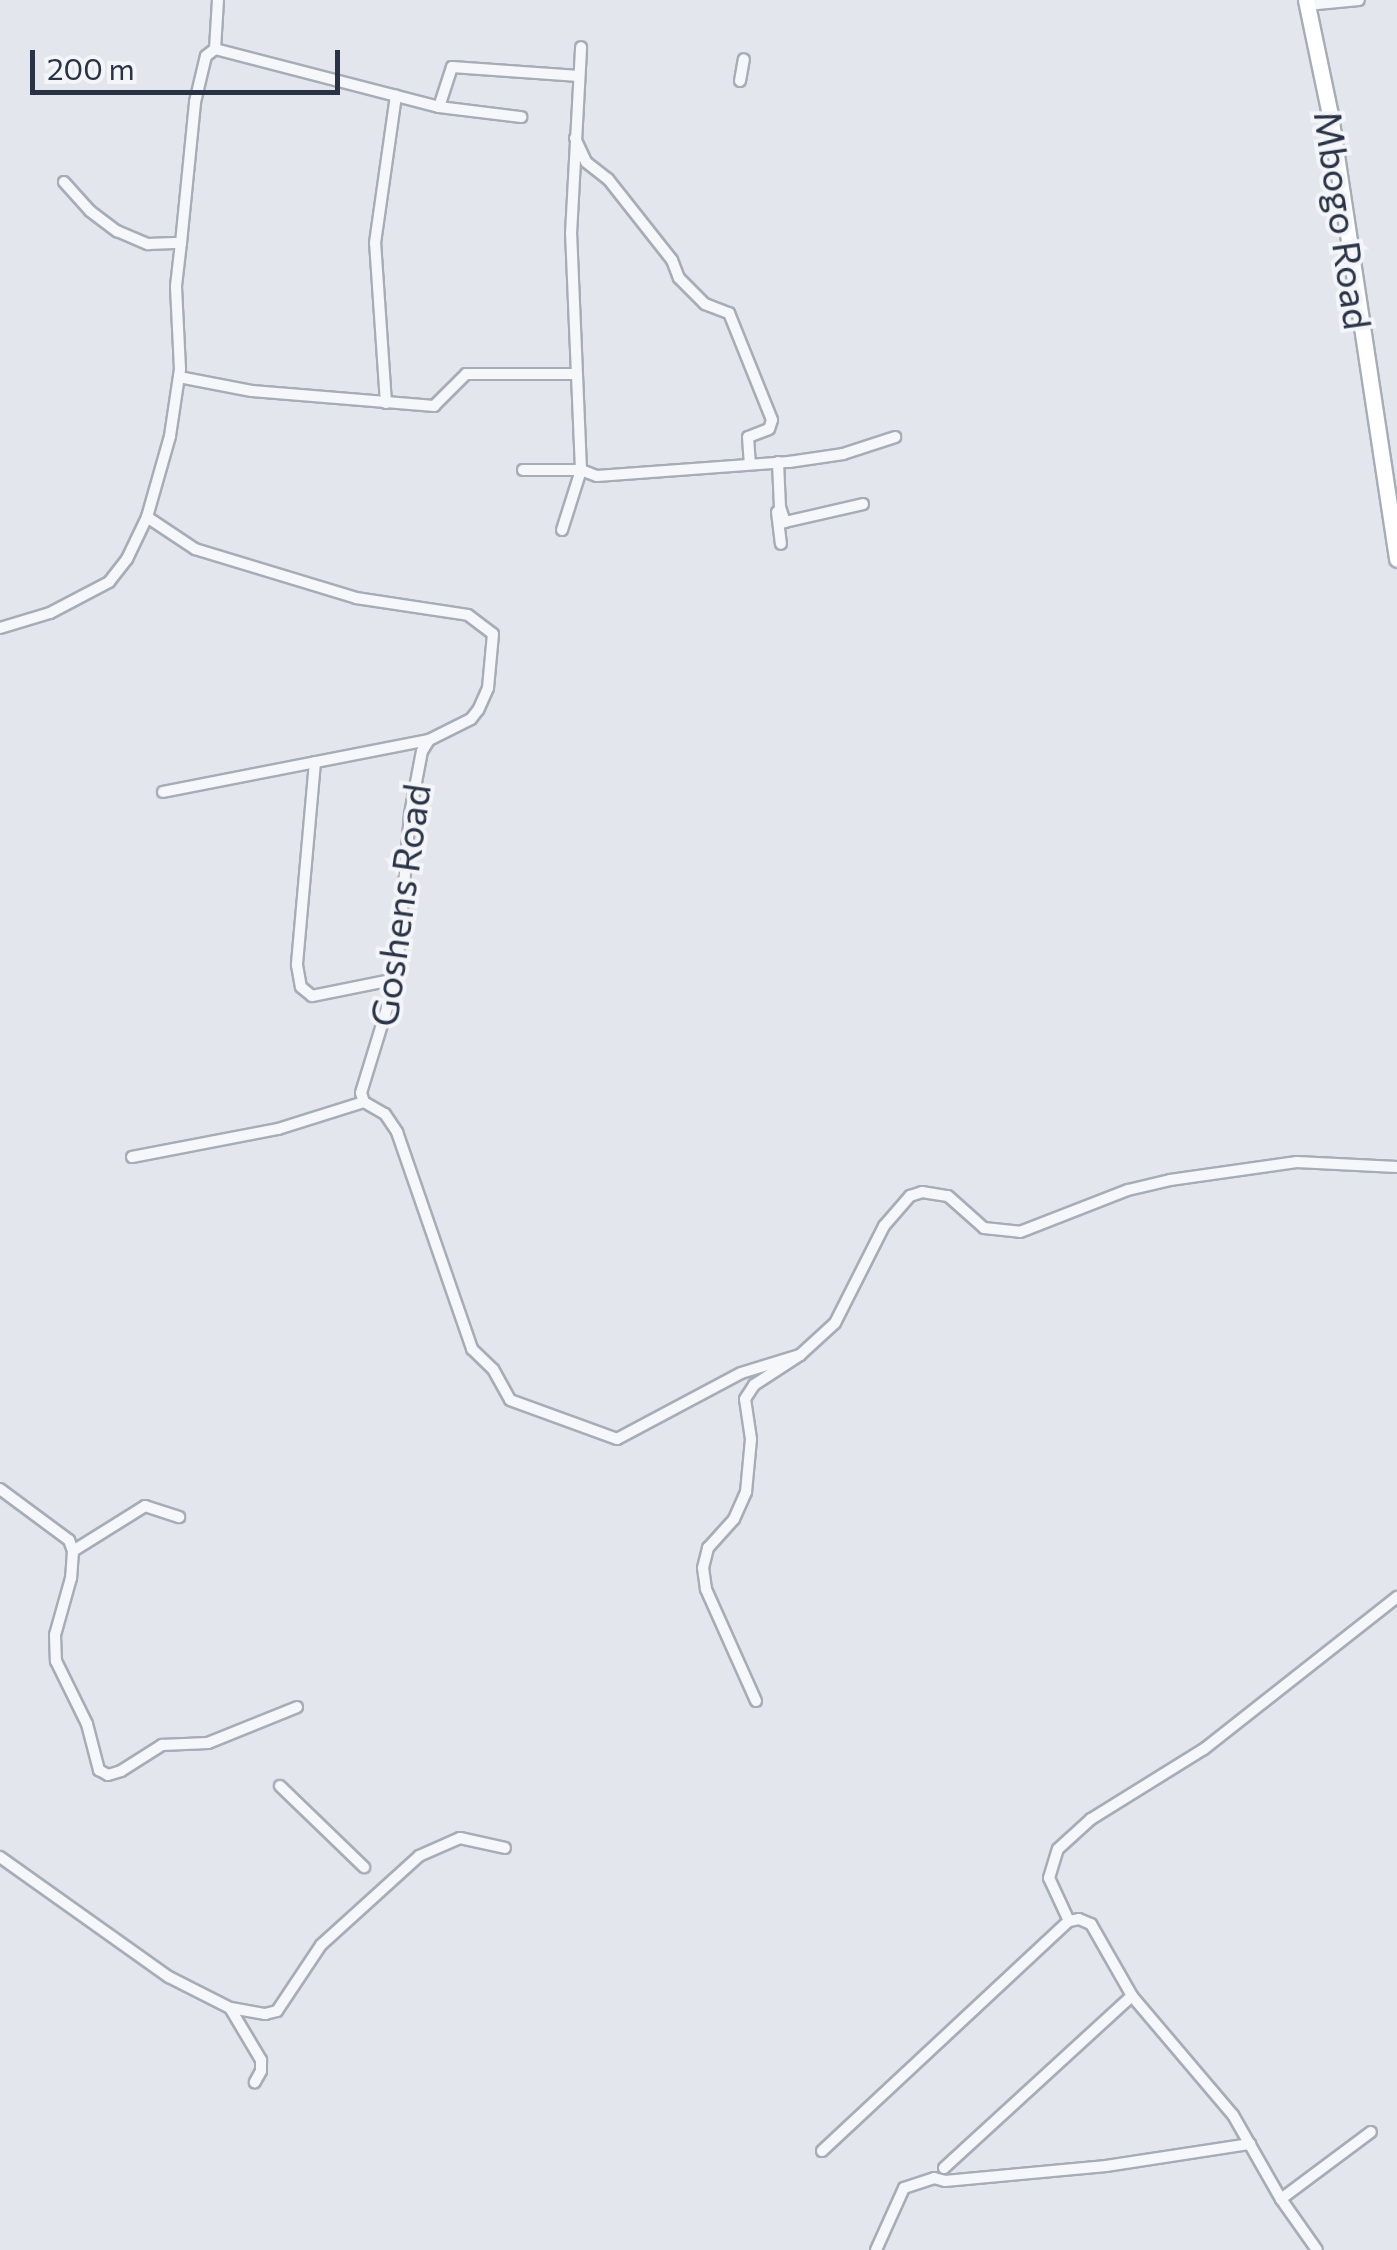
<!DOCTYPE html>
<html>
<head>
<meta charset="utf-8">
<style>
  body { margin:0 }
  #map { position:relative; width:1397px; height:2250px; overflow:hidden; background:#e3e6ec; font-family:Commissioner,sans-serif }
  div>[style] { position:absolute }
  .roads { filter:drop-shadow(2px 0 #a7adb7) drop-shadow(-2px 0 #a7adb7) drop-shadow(0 2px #a7adb7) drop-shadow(0 -2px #a7adb7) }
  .street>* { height:10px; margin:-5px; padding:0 5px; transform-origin:5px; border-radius:5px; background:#f6f7fa }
  .secondary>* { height:15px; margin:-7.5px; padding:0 7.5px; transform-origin:7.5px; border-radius:7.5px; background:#fff }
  span { translate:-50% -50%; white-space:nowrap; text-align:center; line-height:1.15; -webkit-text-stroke:8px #f3f5f9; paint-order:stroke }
  .street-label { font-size:38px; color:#293345 }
  .scale { position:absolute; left:30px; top:50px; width:310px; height:45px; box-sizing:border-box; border:5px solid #293345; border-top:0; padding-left:12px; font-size:30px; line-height:35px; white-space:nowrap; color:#293345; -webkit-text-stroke:8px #f3f5f9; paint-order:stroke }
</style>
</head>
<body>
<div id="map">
  <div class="roads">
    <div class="street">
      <div style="left:1307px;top:5px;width:52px;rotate:-5.5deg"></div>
      <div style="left:215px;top:49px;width:231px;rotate:14.5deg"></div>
      <div style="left:439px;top:107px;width:83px;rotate:7deg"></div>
      <div style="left:740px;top:81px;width:22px;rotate:-80deg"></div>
      <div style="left:439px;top:107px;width:42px;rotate:-72deg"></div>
      <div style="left:452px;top:67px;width:127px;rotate:4.1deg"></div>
      <div style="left:575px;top:138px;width:26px;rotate:65deg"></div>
      <div style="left:586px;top:162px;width:28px;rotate:38deg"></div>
      <div style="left:608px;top:179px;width:103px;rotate:51.7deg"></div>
      <div style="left:672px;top:260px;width:19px;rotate:69deg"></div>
      <div style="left:679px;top:278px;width:37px;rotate:45deg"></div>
      <div style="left:705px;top:304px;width:26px;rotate:21deg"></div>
      <div style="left:729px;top:313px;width:115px;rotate:68.1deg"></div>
      <div style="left:772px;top:420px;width:9px;rotate:108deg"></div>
      <div style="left:769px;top:429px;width:22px;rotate:159deg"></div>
      <div style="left:748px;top:437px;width:27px;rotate:86deg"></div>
      <div style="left:64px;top:182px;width:39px;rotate:48deg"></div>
      <div style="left:90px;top:211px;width:34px;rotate:37deg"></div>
      <div style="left:117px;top:231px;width:34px;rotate:23deg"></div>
      <div style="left:148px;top:244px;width:33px;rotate:-2deg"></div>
      <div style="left:179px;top:377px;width:74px;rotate:10.9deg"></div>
      <div style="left:252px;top:391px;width:183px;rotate:4.7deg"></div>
      <div style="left:434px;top:406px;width:45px;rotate:-45deg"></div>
      <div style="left:466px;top:374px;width:109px"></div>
      <div style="left:386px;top:403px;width:160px;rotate:-93.9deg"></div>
      <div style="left:375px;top:243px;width:149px;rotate:-81.9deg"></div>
      <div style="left:778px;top:462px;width:45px;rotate:87.5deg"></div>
      <div style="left:780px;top:507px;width:16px;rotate:72deg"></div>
      <div style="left:785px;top:522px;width:80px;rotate:-13deg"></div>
      <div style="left:523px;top:470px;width:58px"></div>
      <div style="left:581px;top:470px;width:17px;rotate:21deg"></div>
      <div style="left:597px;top:476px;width:193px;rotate:-4.2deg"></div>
      <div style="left:789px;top:462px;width:55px;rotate:-8.4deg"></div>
      <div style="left:843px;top:454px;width:55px;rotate:-18.1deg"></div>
      <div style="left:777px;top:512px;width:32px;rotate:83deg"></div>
      <div style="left:147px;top:517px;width:58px;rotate:33.7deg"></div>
      <div style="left:195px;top:549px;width:168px;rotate:16.9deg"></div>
      <div style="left:356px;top:598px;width:113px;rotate:8.6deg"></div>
      <div style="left:468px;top:615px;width:31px;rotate:37deg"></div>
      <div style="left:493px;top:634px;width:54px;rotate:95.3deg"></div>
      <div style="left:488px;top:688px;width:24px;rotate:114deg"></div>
      <div style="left:478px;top:710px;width:11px;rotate:128deg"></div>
      <div style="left:471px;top:719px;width:47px;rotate:153.4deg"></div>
      <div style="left:429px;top:740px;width:13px;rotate:122deg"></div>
      <div style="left:422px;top:751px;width:64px;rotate:100.8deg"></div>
      <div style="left:410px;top:814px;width:166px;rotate:94.8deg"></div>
      <div style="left:396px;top:979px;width:119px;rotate:107.1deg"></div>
      <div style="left:361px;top:1093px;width:9px;rotate:72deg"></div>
      <div style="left:364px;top:1102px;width:24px;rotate:30deg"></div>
      <div style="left:385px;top:1114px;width:22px;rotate:56deg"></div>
      <div style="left:397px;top:1132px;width:230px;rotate:70.9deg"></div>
      <div style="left:472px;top:1349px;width:29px;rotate:44deg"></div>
      <div style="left:493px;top:1369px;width:35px;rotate:61deg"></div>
      <div style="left:510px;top:1400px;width:114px;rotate:20deg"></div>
      <div style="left:617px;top:1439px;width:140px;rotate:-28deg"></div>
      <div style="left:741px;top:1373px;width:62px;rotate:-17deg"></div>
      <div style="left:562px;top:530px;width:63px;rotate:-72.4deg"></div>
      <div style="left:581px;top:470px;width:236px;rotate:-92.4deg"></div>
      <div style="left:571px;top:234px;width:187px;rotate:-86.9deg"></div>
      <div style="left:0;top:628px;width:52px;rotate:-16.7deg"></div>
      <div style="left:50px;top:613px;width:67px;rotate:-27.7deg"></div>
      <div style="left:109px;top:582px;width:29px;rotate:-52deg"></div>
      <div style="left:127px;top:559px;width:47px;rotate:-64.5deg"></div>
      <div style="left:147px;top:517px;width:84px;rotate:-74.1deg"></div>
      <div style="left:170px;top:436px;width:68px;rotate:-81.5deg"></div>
      <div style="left:180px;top:369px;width:83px;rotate:-92.8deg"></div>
      <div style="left:176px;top:286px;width:43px;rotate:-83.4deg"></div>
      <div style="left:181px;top:243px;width:142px;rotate:-84.3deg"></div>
      <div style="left:195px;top:102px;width:47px;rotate:-76.6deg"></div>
      <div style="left:206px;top:56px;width:11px;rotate:-38deg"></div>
      <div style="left:215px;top:49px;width:49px;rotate:-86.5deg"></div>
      <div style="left:315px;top:762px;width:204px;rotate:95.1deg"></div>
      <div style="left:297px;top:965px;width:22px;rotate:80deg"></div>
      <div style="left:301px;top:987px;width:14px;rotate:39deg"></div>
      <div style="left:312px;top:996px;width:86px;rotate:-11.4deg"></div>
      <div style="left:163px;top:792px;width:270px;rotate:-11.1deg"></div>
      <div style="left:132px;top:1157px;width:149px;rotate:-10.9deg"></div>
      <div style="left:278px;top:1129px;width:90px;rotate:-17.4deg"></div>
      <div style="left:0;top:1489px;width:86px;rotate:36.5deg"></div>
      <div style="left:69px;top:1540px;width:12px;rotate:70deg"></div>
      <div style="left:73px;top:1551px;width:27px;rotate:94deg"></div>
      <div style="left:71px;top:1578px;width:59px;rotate:105.7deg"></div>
      <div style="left:55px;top:1635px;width:26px;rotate:88deg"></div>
      <div style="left:56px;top:1661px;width:70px;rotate:63.8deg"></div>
      <div style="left:87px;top:1724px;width:48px;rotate:75.4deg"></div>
      <div style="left:99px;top:1770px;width:10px;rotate:29deg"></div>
      <div style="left:108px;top:1775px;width:14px;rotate:-17deg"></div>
      <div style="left:121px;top:1771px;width:49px;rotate:-32.4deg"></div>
      <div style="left:162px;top:1745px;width:46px;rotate:-2.5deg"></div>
      <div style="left:208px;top:1743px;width:96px;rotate:-22deg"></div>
      <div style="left:73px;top:1551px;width:85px;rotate:-32deg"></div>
      <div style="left:145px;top:1506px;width:36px;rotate:18deg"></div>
      <div style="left:756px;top:1701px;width:123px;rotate:-114.1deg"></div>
      <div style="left:706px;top:1589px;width:21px;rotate:-98deg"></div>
      <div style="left:703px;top:1568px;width:21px;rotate:-76deg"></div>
      <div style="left:708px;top:1548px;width:39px;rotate:-48deg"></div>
      <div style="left:734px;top:1519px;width:30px;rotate:-66deg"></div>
      <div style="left:746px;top:1492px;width:53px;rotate:-84.6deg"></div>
      <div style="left:751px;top:1439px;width:40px;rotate:-98.5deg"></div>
      <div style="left:745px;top:1399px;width:17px;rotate:-57deg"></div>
      <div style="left:754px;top:1385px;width:55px;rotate:-33.1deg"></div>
      <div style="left:800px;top:1355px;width:47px;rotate:-42.4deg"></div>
      <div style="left:835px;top:1323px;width:109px;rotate:-63.2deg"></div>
      <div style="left:884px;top:1226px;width:40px;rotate:-49deg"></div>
      <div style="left:910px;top:1196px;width:13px;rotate:-18deg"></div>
      <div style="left:922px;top:1192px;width:26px;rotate:9deg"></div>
      <div style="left:948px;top:1196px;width:48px;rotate:41.6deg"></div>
      <div style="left:984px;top:1228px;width:36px;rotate:6deg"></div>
      <div style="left:1020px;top:1232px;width:116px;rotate:-21.3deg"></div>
      <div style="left:1128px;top:1190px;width:43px;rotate:-13.4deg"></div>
      <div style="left:1170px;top:1180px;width:128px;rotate:-8.1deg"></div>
      <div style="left:1297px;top:1162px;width:100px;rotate:2.9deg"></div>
      <div style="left:280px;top:1786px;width:117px;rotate:44deg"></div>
      <div style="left:0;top:1857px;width:207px;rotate:35.4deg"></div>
      <div style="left:169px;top:1977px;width:68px;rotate:26.9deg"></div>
      <div style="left:230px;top:2008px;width:61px;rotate:59.2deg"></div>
      <div style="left:261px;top:2060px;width:11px;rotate:90deg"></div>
      <div style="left:261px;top:2071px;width:13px;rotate:119deg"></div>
      <div style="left:1069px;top:1921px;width:47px;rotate:-114.9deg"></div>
      <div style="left:1049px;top:1878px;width:30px;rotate:-73deg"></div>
      <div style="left:1058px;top:1849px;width:45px;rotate:-42.3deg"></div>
      <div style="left:1091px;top:1819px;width:133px;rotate:-31.8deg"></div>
      <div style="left:1204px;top:1749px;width:246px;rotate:-38.2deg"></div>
      <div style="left:231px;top:2008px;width:35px;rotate:10deg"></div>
      <div style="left:265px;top:2014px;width:12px;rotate:-14deg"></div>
      <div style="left:277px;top:2011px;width:79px;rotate:-56.3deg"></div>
      <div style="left:321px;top:1945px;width:132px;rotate:-42.2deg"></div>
      <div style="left:419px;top:1856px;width:45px;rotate:-23.7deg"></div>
      <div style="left:460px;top:1838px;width:46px;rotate:12.5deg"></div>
      <div style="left:822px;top:2151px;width:338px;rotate:-43deg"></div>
      <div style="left:1069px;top:1921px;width:10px;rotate:-11deg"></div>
      <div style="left:1079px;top:1919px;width:13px;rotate:23deg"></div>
      <div style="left:1091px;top:1924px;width:83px;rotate:60.3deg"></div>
      <div style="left:1132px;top:1996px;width:156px;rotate:49.7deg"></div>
      <div style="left:1233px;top:2115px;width:97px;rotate:60.3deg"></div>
      <div style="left:1281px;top:2199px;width:62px;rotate:54.8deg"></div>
      <div style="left:944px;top:2168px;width:255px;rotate:-42.5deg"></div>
      <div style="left:1281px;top:2199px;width:112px;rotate:-36.7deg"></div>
      <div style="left:876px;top:2250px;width:68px;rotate:-65.7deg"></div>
      <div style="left:904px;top:2188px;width:32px;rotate:-18deg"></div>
      <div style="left:934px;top:2178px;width:11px;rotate:15deg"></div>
      <div style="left:945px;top:2181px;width:162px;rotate:-5.3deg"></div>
      <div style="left:1106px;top:2166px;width:146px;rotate:-8.7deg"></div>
    </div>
    <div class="secondary">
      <div style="left:1306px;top:0;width:117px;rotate:78.2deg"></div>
      <div style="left:1330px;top:115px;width:449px;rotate:81.4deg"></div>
    </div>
  </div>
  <div class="street-label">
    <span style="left:1344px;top:220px;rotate:82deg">Mbogo Road</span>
    <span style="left:399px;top:905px;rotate:-82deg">Goshens Road</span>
  </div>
  <div class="scale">200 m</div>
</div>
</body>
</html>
